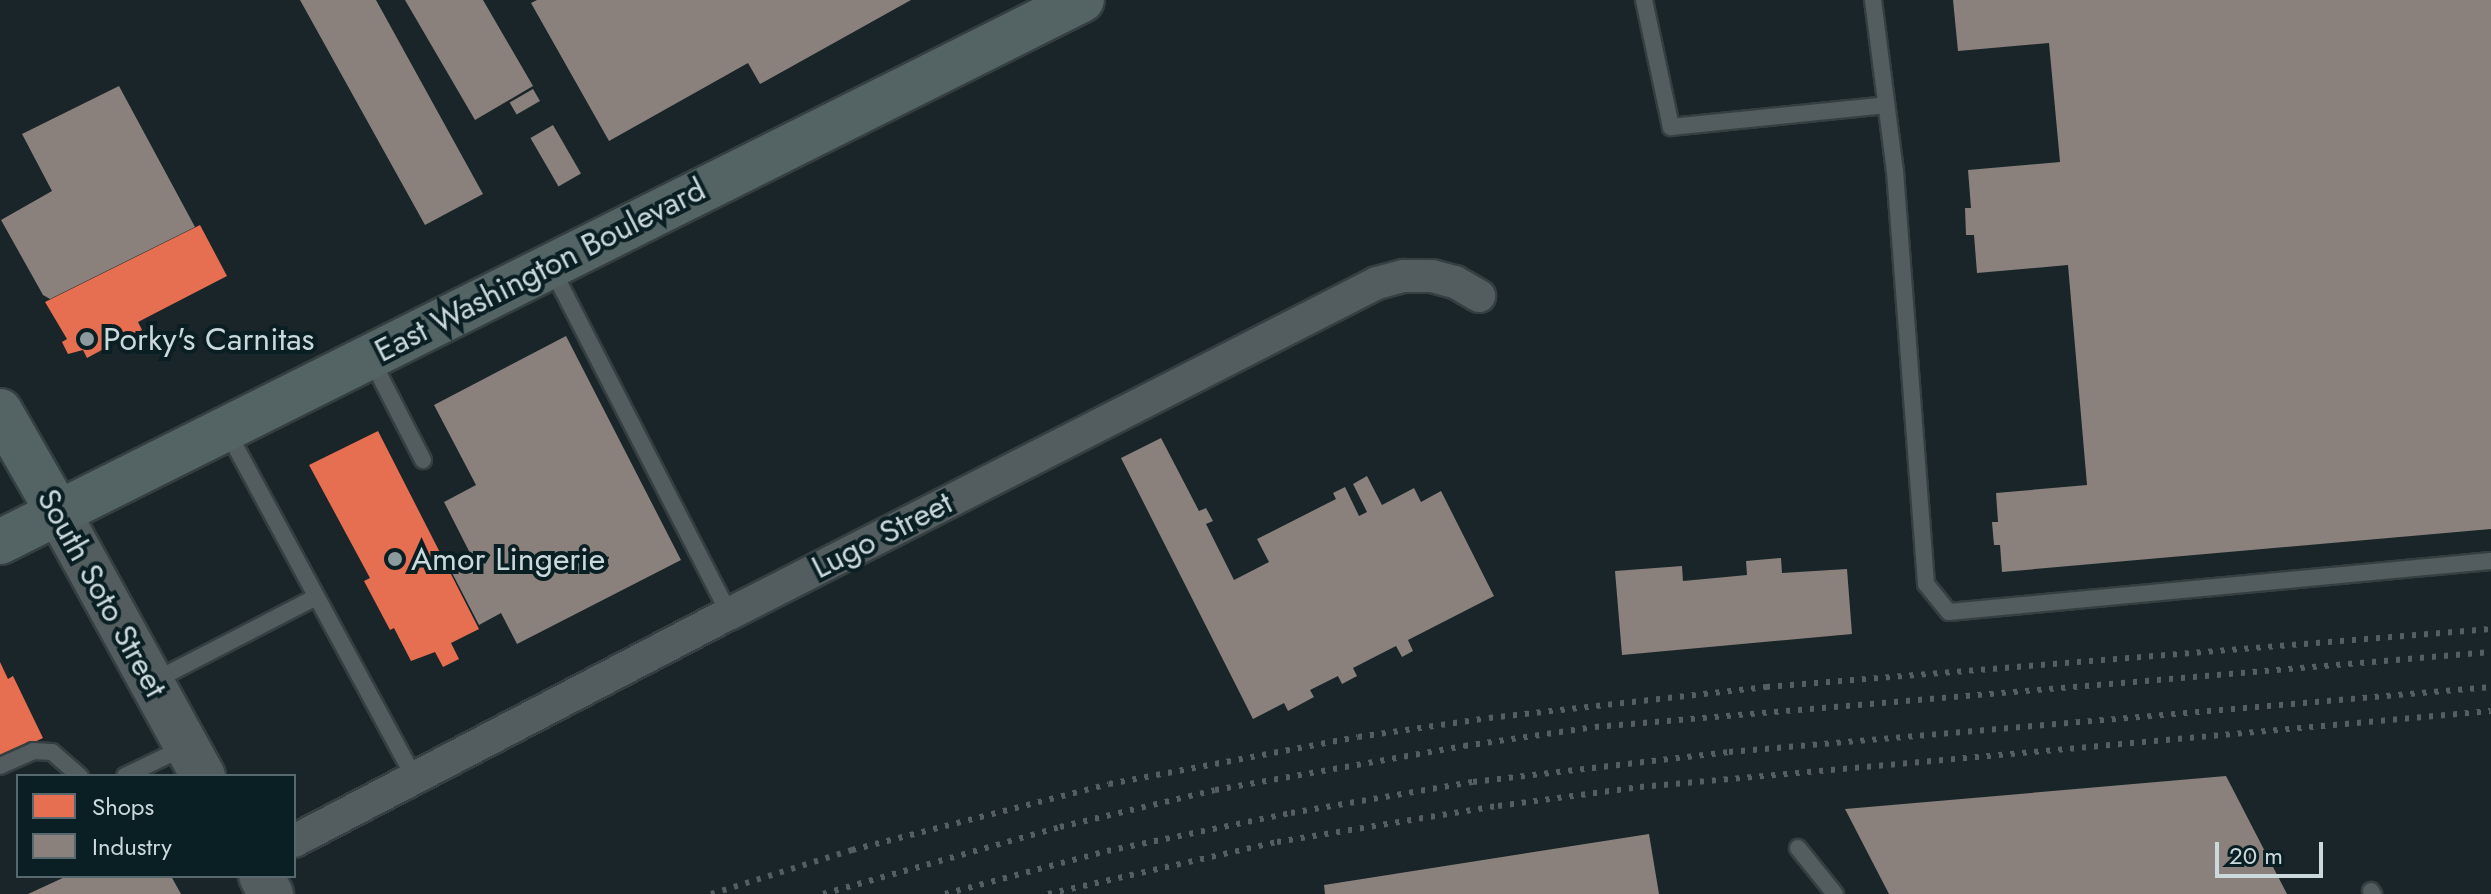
<!DOCTYPE html>
<html>
<head>
<meta charset="utf-8">
<style>
  body { margin:0 }
  #map { position:relative; width:2491px; height:894px; overflow:hidden; background:#192528; font-family:Jost,sans-serif }
  div>[style] { position:absolute }
  .shops>* { inset:0; background:#e76f51 }
  .industry>* { inset:0; background:#8a817c; transform-origin:0 0 }
  .roads { filter:drop-shadow(2px 0 #353f41) drop-shadow(-2px 0 #353f41) drop-shadow(0 2px #353f41) drop-shadow(0 -2px #353f41) }
  .lane>* { height:16px; margin:-8px; padding:0 8px; transform-origin:8px; border-radius:8px; background:#535c5e }
  .street>* { height:32px; margin:-16px; padding:0 16px; transform-origin:16px; border-radius:16px; background:#535c5e }
  .secondary>* { height:44px; margin:-22px; padding:0 22px; transform-origin:22px; border-radius:22px; background:#535c5e }
  .primary>* { height:44px; margin:-22px; padding:0 22px; transform-origin:22px; border-radius:22px; background:#546465 }
  .rail>* { height:6px; margin-top:-3px; transform-origin:0; background:repeating-linear-gradient(90deg,#555f61 0 4px,transparent 0 12px) }
  .dots>* { width:22px; height:22px; translate:-50% -50%; box-sizing:border-box; border:4px solid #091f24; border-radius:50% }
  span { translate:-50% -50%; white-space:nowrap; text-align:center; line-height:1.15; -webkit-text-stroke:8px #091f24; paint-order:stroke }
  .street-label { font-size:32px; color:#ccd9dc }
  .poi-label { font-size:32px; color:#ccd9dc }
  .left { translate:0 -50%; text-align:left }
  .legend { position:absolute; left:16px; top:774px; width:280px; height:104px; box-sizing:border-box; background:#091f24; border:2px solid #57696e; margin:0; padding:10px 14px; list-style:none; font-size:24px; color:#ccd9dc }
  .legend li { display:flex; align-items:center; gap:16px; height:40px }
  .legend b { width:40px; border:2px solid #57696e }
  .scale { position:absolute; left:2215px; top:842px; width:108px; height:36px; box-sizing:border-box; border:4px solid #ccd9dc; border-top:0; padding-left:10px; font-size:24px; line-height:28px; white-space:nowrap; color:#ccd9dc; -webkit-text-stroke:6px #091f24; paint-order:stroke }
</style>
</head>
<body>
<div id="map">
  <div class="shops">
    <div style="clip-path:polygon(200px 225px,227px 276px,138px 322px,142px 330px,125px 338px,121px 331px,107px 338px,111px 345px,87px 358px,83px 350px,68px 354px,62px 342px,67px 339px,45px 302px)"></div>
    <div style="clip-path:polygon(378px 431px,479px 629px,451px 643px,459px 659px,443px 667px,435px 652px,411px 661px,394px 628px,390px 630px,364px 581px,370px 578px,309px 465px)"></div>
    <div style="clip-path:polygon(0 662px,8px 679px,13px 676px,43px 738px,0 758px)"></div>
  </div>
  <div class="industry">
    <div style="clip-path:polygon(300px 0,376px 0,483px 194px,425px 225px)"></div>
    <div style="clip-path:polygon(405px 0,483px 0,533px 86px,475px 120px)"></div>
    <div style="clip-path:polygon(537px 0,911px 0,760px 84px,748px 63px,609px 141px,531px 3px)"></div>
    <div style="clip-path:polygon(1953px 0,2491px 0,2491px 529px,2002px 572px,2000px 545px,1994px 545px,1992px 522px,1998px 522px,1996px 493px,2087px 485px,2068px 265px,1977px 273px,1974px 235px,1966px 235px,1965px 208px,1971px 208px,1968px 170px,2060px 162px,2049px 43px,1958px 51px)"></div>
    <div style="clip-path:polygon(119px 86px,195px 227px,50px 299px,43px 295px,1px 220px,52px 191px,22px 134px)"></div>
    <div style="left:533px;top:89px;width:14px;height:27px;rotate:60deg"></div>
    <div style="left:553px;top:125px;width:56px;height:26px;rotate:60deg"></div>
    <div style="clip-path:polygon(566px 336px,681px 560px,517px 644px,501px 613px,479px 625px,449px 567px,471px 555px,444px 502px,476px 485px,434px 405px)"></div>
    <div style="clip-path:polygon(1161px 438px,1199px 511px,1206px 508px,1213px 521px,1206px 524px,1234px 580px,1269px 562px,1257px 539px,1336px 499px,1333px 493px,1345px 487px,1359px 516px,1367px 512px,1353px 484px,1367px 476px,1382px 505px,1414px 488px,1421px 502px,1441px 491px,1494px 596px,1408px 640px,1413px 651px,1402px 657px,1396px 646px,1353px 668px,1357px 676px,1342px 684px,1338px 676px,1310px 690px,1314px 697px,1288px 711px,1284px 703px,1253px 719px,1121px 458px)"></div>
    <div style="clip-path:polygon(1781px 558px,1782px 573px,1847px 569px,1852px 634px,1622px 655px,1615px 571px,1682px 566px,1683px 581px,1747px 575px,1746px 561px)"></div>
    <div style="clip-path:polygon(2226px 776px,2287px 894px,1889px 894px,1845px 809px)"></div>
    <div style="clip-path:polygon(1649px 834px,1659px 894px,1325px 894px,1324px 885px)"></div>
    <div style="clip-path:polygon(67px 876px,171px 876px,181px 894px,28px 894px)"></div>
  </div>
  <div class="roads">
    <div class="lane">
      <div style="left:1644px;top:0;width:130px;rotate:78deg"></div>
      <div style="left:1671px;top:127px;width:216px;rotate:-5.8deg"></div>
      <div style="left:1873px;top:0;width:172px;rotate:82.7deg"></div>
      <div style="left:1895px;top:171px;width:414px;rotate:85.7deg"></div>
      <div style="left:1926px;top:584px;width:36px;rotate:51deg"></div>
      <div style="left:1949px;top:612px;width:544px;rotate:-5.38deg"></div>
      <div style="left:552px;top:269px;width:388px;rotate:62.8deg"></div>
      <div style="left:370px;top:357px;width:116px;rotate:62.8deg"></div>
      <div style="left:227px;top:431px;width:395px;rotate:61.6deg"></div>
      <div style="left:154px;top:681px;width:182px;rotate:-27.4deg"></div>
      <div style="left:0;top:766px;width:36px;rotate:-24deg"></div>
      <div style="left:33px;top:751px;width:19px;rotate:3deg"></div>
      <div style="left:52px;top:752px;width:37px;rotate:41deg"></div>
      <div style="left:125px;top:776px;width:67px;rotate:-25.8deg"></div>
      <div style="left:1798px;top:848px;width:59px;rotate:51.2deg"></div>
      <div style="left:2371px;top:891px;width:4px;rotate:56deg"></div>
    </div>
    <div class="street">
      <div style="left:294px;top:841px;width:491px;rotate:-27.6deg"></div>
      <div style="left:729px;top:614px;width:728px;rotate:-27.06deg"></div>
      <div style="left:1377px;top:283px;width:28px;rotate:-15deg"></div>
      <div style="left:1404px;top:276px;width:28px"></div>
      <div style="left:1432px;top:276px;width:24px;rotate:15deg"></div>
      <div style="left:1455px;top:282px;width:28px;rotate:30deg"></div>
    </div>
    <div class="secondary">
      <div style="left:59px;top:514px;width:299px;rotate:61.2deg"></div>
      <div style="left:261px;top:876px;width:21px;rotate:61deg"></div>
    </div>
    <div class="primary">
      <div style="left:0;top:411px;width:119px;rotate:60.2deg"></div>
      <div style="left:0;top:542px;width:1210px;rotate:-26.61deg"></div>
    </div>
  </div>
  <div class="rail">
    <div style="left:711px;top:894px;width:148px;rotate:-17.3deg"></div>
    <div style="left:852px;top:850px;width:265px;rotate:-14.4deg"></div>
    <div style="left:1109px;top:784px;width:253px;rotate:-10.7deg"></div>
    <div style="left:1358px;top:737px;width:132px;rotate:-8.3deg"></div>
    <div style="left:1489px;top:718px;width:279px;rotate:-6.4deg"></div>
    <div style="left:1766px;top:687px;width:727px;rotate:-4.57deg"></div>
    <div style="left:823px;top:894px;width:246px;rotate:-15.8deg"></div>
    <div style="left:1060px;top:827px;width:159px;rotate:-13.4deg"></div>
    <div style="left:1215px;top:790px;width:253px;rotate:-10deg"></div>
    <div style="left:1464px;top:746px;width:132px;rotate:-8.3deg"></div>
    <div style="left:1595px;top:727px;width:899px;rotate:-4.78deg"></div>
    <div style="left:945px;top:894px;width:168px;rotate:-14.9deg"></div>
    <div style="left:1107px;top:851px;width:188px;rotate:-11.7deg"></div>
    <div style="left:1291px;top:813px;width:185px;rotate:-9.7deg"></div>
    <div style="left:1473px;top:782px;width:258px;rotate:-6.7deg"></div>
    <div style="left:1729px;top:752px;width:765px;rotate:-4.88deg"></div>
    <div style="left:1048px;top:894px;width:235px;rotate:-12.8deg"></div>
    <div style="left:1277px;top:842px;width:224px;rotate:-9.3deg"></div>
    <div style="left:1498px;top:806px;width:143px;rotate:-7.6deg"></div>
    <div style="left:1640px;top:787px;width:854px;rotate:-5.1deg"></div>
  </div>
  <div class="dots">
    <div style="left:87px;top:339px;background:#8d9a9d"></div>
    <div style="left:395px;top:559px;background:#8d9a9d"></div>
  </div>
  <div class="street-label">
    <span style="left:540px;top:270px;rotate:-27deg">East Washington Boulevard</span>
    <span style="left:882px;top:535px;rotate:-27deg">Lugo Street</span>
    <span style="left:102px;top:593px;rotate:61deg">South Soto Street</span>
  </div>
  <div class="poi-label">
    <span class="left" style="left:103px;top:339px">Porky's Carnitas</span>
    <span class="left" style="left:411px;top:559px">Amor Lingerie</span>
  </div>
  <ul class="legend">
  <li><b style="height:22px;background:#e76f51"></b>Shops</li>
  <li><b style="height:22px;background:#8a817c"></b>Industry</li>
  </ul>
  <div class="scale">20 m</div>
</div>
</body>
</html>
